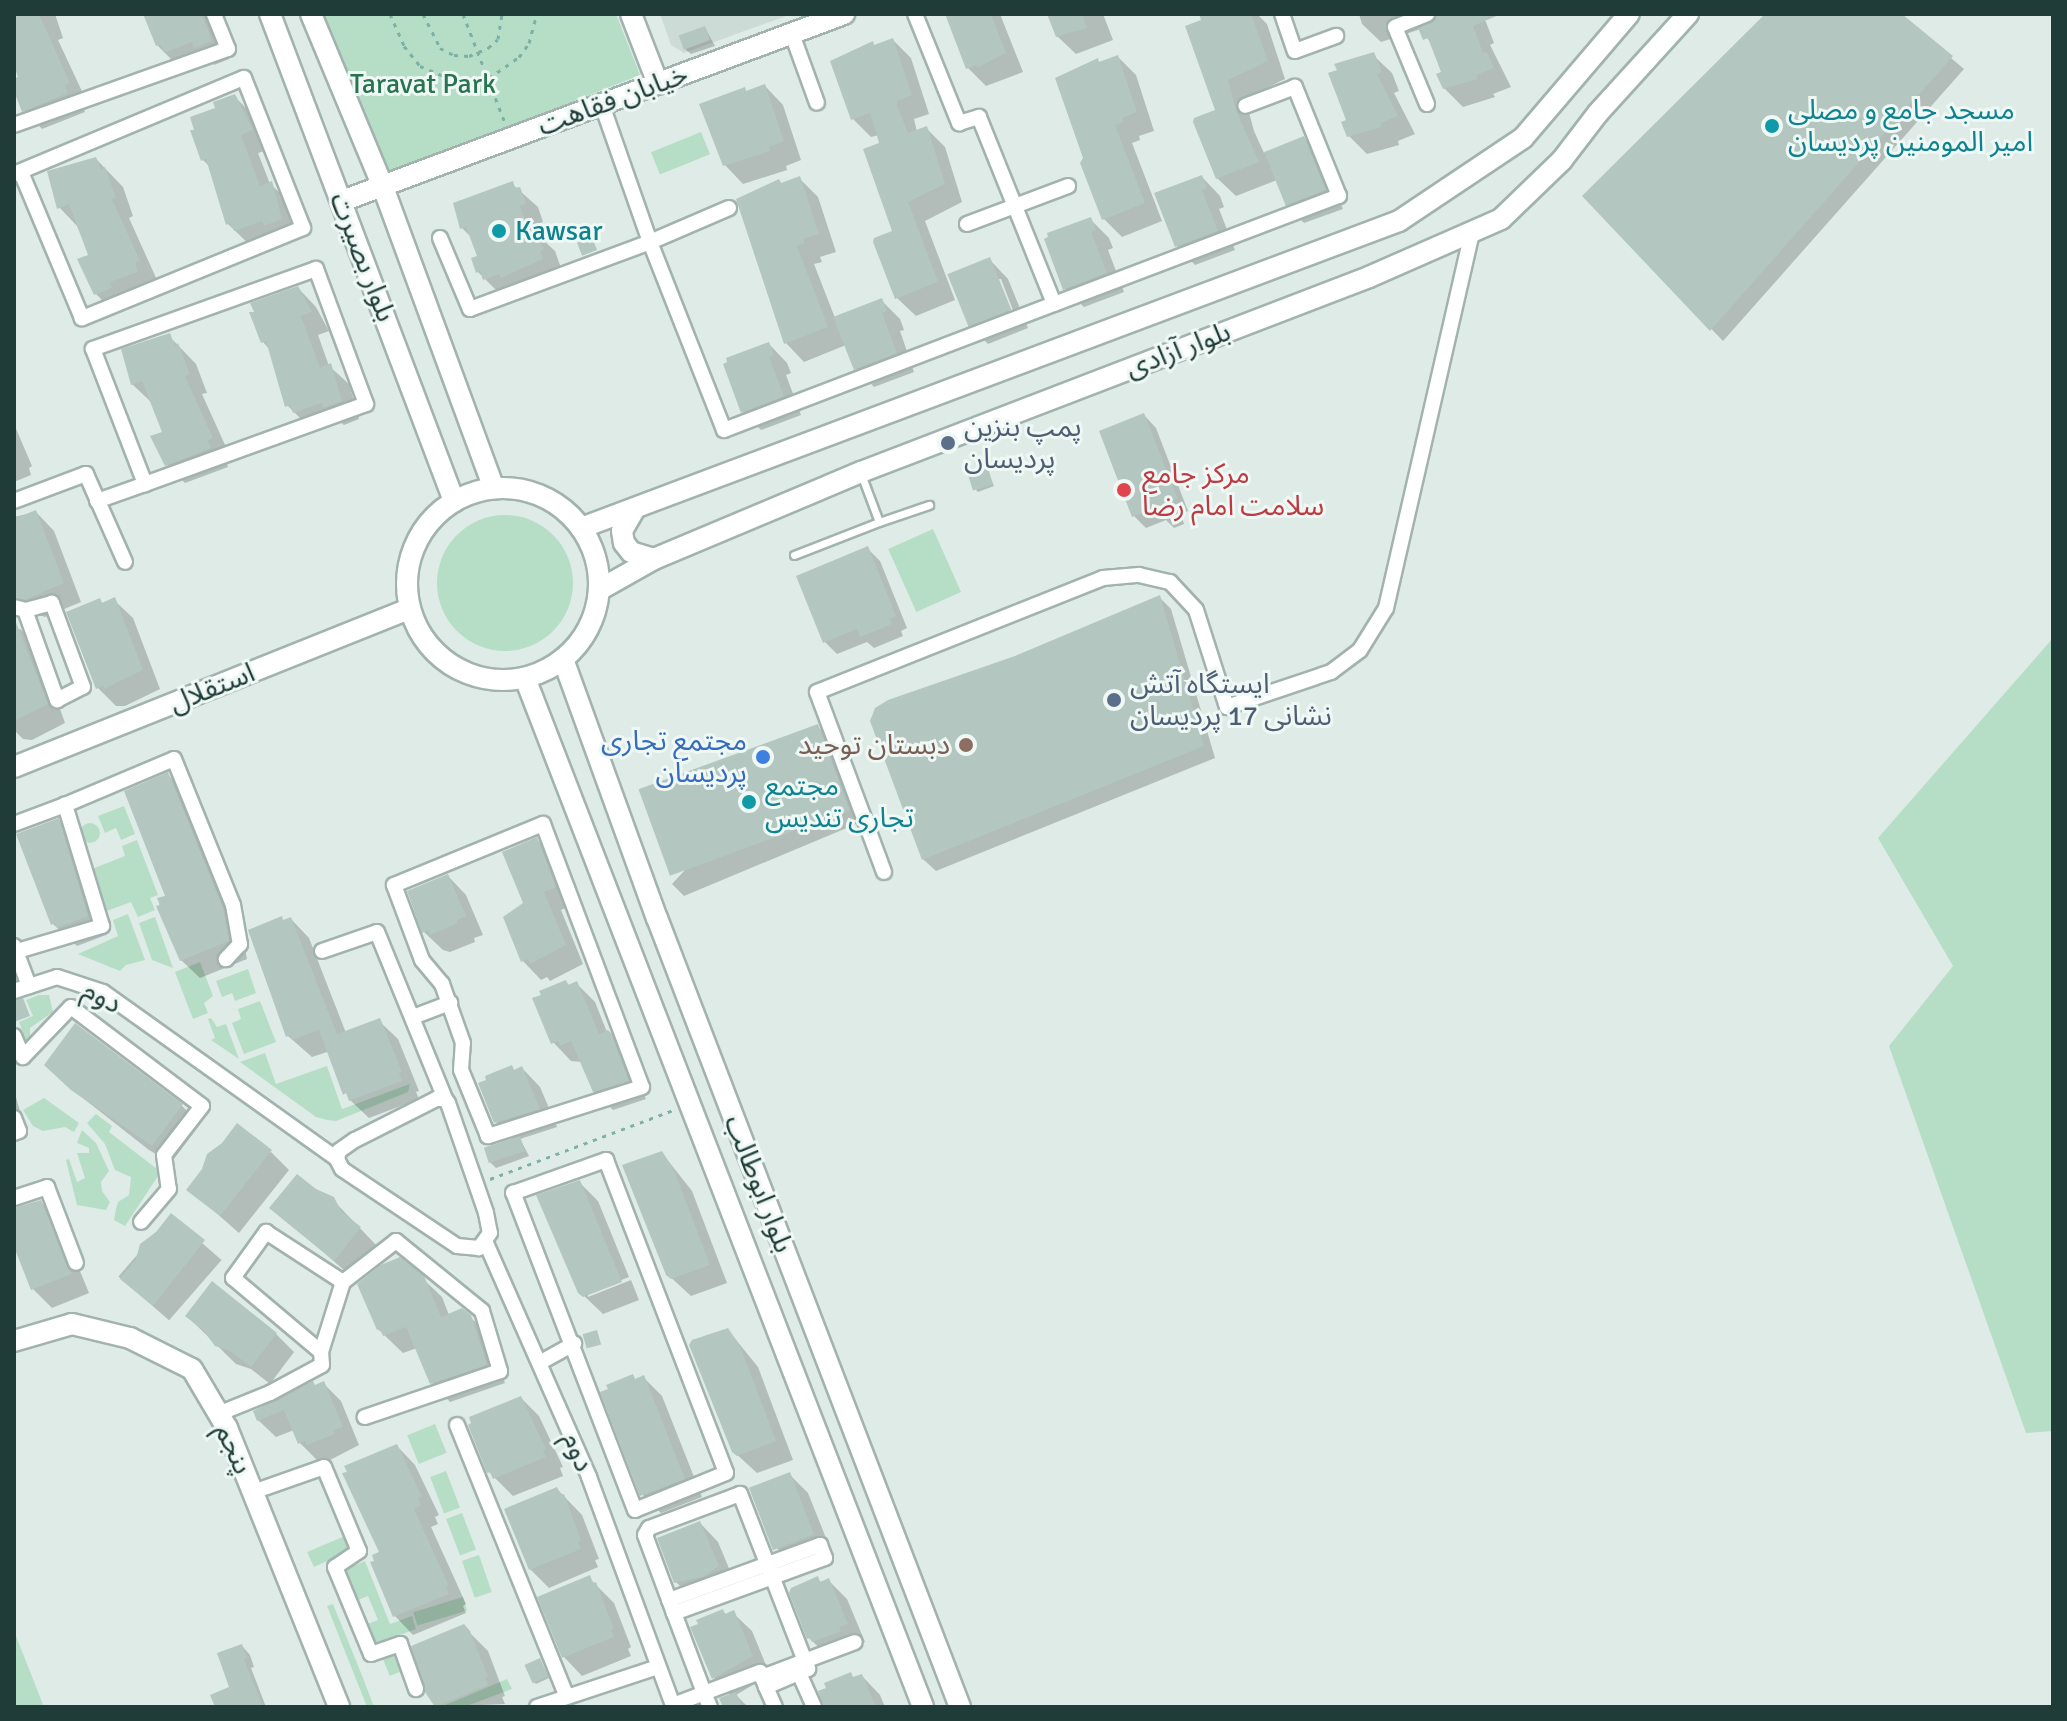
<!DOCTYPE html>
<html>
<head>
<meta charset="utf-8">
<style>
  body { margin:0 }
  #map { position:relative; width:2067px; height:1721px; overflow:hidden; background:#dfebe7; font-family:Signika,"Noto Sans Arabic",sans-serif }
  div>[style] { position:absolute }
  .built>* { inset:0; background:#cddbd6 }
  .green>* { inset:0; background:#b6dec6; transform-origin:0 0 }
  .round { border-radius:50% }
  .shadow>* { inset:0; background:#0003; transform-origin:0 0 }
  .building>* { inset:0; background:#b4c6c0; transform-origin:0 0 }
  .path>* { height:3px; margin-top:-1.5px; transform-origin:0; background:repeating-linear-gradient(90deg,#7db0a7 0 4px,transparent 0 10px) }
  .roads { filter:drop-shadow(2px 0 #a2b3af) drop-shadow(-2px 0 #a2b3af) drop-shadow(0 2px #a2b3af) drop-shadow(0 -2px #a2b3af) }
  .lane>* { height:7px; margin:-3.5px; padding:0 3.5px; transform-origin:3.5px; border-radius:3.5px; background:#fff }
  .street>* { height:14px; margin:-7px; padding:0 7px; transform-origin:7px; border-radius:7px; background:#fff }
  .secondary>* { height:20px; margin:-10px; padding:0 10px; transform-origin:10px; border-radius:10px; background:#fff }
  .secondary>.ring { margin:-10px; padding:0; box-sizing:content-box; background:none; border:20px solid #fff; border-radius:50% }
  .dots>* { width:22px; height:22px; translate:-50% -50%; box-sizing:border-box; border:4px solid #eff8f4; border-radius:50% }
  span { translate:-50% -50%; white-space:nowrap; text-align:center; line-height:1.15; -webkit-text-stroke:6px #eff8f4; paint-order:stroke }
  .park-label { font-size:28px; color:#27744f }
  .street-label { font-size:28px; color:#1f3c38 }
  .culture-label { font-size:28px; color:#0d838f }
  .left { translate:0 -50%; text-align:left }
  .service-label { font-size:28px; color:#4e5e75 }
  .health-label { font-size:28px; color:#be3a42 }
  .shop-label { font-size:28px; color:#366cbe }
  .right { translate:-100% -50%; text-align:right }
  .education-label { font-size:28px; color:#785e54 }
  .frame { position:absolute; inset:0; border:16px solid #1f3c38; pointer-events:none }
</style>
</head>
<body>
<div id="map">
  <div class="built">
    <div style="clip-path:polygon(660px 14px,792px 14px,684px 53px,671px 45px)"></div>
  </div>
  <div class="green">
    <div style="clip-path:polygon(319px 14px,616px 14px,640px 75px,384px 177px)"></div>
    <div style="left:701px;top:132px;width:24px;height:54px;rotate:68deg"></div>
    <div class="round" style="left:437px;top:515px;width:136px;height:136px"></div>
    <div style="left:933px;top:529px;width:69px;height:49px;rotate:66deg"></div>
    <div style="clip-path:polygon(2053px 638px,2053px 1431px,2026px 1433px,1889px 1046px,1953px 966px,1878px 838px)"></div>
    <div style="clip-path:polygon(124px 806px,135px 834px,121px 840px,116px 828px,105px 833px,98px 816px)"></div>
    <div class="round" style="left:80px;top:823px;width:20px;height:20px"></div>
    <div style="clip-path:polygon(137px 840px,158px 895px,150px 898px,155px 910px,138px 917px,131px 902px,104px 912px,87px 871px,125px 856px,122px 846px)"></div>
    <div style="clip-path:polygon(128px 914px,145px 960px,126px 965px,120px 971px,78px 954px,118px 936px,113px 920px)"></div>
    <div style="clip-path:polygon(155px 917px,173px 968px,152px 960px,139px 923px)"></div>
    <div style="clip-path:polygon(200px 962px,213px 996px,204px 1003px,208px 1013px,193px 1019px,175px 972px)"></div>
    <div style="clip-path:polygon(248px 969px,256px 993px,235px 1001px,232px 993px,222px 997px,216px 981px)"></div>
    <div style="clip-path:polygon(39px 995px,49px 995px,53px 1012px,30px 1028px,30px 1036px,26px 1040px,19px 1022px,33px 1016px,26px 1000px)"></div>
    <div style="clip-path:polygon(260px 1001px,276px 1042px,244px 1054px,232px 1023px,241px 1019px,238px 1009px)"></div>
    <div style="clip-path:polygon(211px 1018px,217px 1027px,226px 1024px,239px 1059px,211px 1040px,215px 1038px,208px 1019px)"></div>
    <div style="clip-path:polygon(265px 1053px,276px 1084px,327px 1066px,342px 1109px,410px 1084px,408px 1092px,336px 1121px,327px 1120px,316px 1117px,240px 1062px)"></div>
    <div style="clip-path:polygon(44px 1098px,79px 1123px,74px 1132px,65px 1127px,43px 1131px,33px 1126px,23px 1110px)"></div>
    <div style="clip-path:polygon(96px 1114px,112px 1126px,109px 1132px,157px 1169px,158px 1176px,125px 1226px,114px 1220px,116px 1209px,118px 1202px,129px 1195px,131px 1177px,115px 1170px,105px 1144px,87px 1123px)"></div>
    <div style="clip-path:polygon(82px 1130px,96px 1143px,109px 1171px,101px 1182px,102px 1191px,110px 1202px,106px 1210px,77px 1205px,66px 1160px,69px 1159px,77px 1182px,85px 1178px,77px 1153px,89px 1153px,89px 1148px,77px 1143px)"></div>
    <div style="left:435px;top:1424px;width:31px;height:30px;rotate:68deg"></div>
    <div style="left:446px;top:1471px;width:39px;height:17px;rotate:69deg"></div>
    <div style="left:462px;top:1513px;width:39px;height:17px;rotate:69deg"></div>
    <div style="clip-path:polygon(345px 1536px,352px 1548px,349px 1551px,314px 1567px,307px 1552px)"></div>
    <div style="left:479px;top:1555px;width:39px;height:18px;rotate:71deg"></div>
    <div style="clip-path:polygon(365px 1561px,390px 1624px,412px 1616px,416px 1629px,376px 1644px,371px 1641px,365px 1625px,378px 1620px,368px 1596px,358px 1600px,352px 1596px,342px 1571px)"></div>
    <div style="left:463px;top:1597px;width:14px;height:52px;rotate:73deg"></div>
    <div style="clip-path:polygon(333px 1604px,363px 1678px,374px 1707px,367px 1707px,327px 1606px)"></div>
    <div style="clip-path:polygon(14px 1631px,44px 1707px,14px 1707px)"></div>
    <div style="left:396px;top:1654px;width:18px;height:14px;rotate:68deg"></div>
    <div style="clip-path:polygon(507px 1679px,512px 1689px,464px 1707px,441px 1707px)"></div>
  </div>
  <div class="shadow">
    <div style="clip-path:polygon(14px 14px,55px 14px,63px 38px,58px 40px,87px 102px,82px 103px,85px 112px,42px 129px,24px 110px,14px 92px,14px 81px,21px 78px,14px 60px)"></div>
    <div style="clip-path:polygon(148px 14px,210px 14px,220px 24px,229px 59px,214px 65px,210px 60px,176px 64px,157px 45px)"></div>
    <div style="clip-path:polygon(947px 14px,1000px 14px,1023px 72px,986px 86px,968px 68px)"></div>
    <div style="clip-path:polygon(1049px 14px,1103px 14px,1113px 40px,1076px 54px,1057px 36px)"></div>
    <div style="clip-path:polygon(1216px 14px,1257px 14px,1267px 24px,1285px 79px,1245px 98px,1254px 131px,1264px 153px,1304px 138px,1322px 157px,1343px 209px,1304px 223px,1286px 205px,1277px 180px,1236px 196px,1217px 178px)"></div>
    <div style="clip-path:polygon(1359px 14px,1478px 14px,1486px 22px,1494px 43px,1490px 45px,1511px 87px,1493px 94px,1495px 97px,1463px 107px,1444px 88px,1444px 73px,1435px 49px,1421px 29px,1381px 42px,1362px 24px)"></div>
    <div style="clip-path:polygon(1768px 14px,1899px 14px,1964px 69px,1723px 341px,1584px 196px)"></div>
    <div style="clip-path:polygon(705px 28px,715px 46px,691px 54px,685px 49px)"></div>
    <div style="clip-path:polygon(893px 40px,911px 58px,929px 114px,914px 119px,917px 132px,926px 128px,945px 147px,962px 202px,925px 221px,955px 300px,916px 316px,897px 298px,895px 232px,879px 135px,871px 137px,853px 119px,875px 46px)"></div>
    <div style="clip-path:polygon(1373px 55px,1392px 73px,1399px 91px,1394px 93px,1415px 134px,1398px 141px,1399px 145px,1367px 154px,1349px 136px,1348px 121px)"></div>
    <div style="clip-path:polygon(1118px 57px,1136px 75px,1154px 131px,1139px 136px,1140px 140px,1132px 143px,1162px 221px,1122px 237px,1104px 219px,1085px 158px,1097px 60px,1100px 63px)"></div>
    <div style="clip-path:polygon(765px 86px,783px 105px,801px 160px,786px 166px,787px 170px,743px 184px,725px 165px)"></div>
    <div style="clip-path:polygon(234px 96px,253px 115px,270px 149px,258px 153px,270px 184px,290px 202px,300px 237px,284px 243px,280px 239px,254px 249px,228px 224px,211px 168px,203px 160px,217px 109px)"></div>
    <div style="clip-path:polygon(96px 159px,123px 187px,133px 216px,129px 218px,157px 280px,152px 281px,155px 290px,114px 312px,95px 293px,91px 256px,77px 226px,59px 207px)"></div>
    <div style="clip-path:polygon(1202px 177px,1220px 196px,1224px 207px,1219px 209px,1235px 250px,1195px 265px,1177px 246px)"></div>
    <div style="clip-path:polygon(799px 178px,818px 197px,836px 252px,820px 257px,822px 262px,814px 264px,835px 318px,882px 301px,900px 319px,904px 330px,900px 331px,914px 372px,874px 387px,856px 368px,846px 345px,804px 362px,786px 343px,782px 184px)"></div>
    <div style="clip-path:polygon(512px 184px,538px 207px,543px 222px,537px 224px,542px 239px,555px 251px,561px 268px,557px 269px,560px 278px,503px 297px,478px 272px,480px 257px,474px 240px,462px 228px)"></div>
    <div style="clip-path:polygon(1090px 219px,1109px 238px,1113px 248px,1108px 250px,1124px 292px,1084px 307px,1065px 289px)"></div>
    <div style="clip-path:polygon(evenodd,990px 260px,1008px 279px,1028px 328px,988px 344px,969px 325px,990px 260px,996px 279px,1001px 279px,1016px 318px,1013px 320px,996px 279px)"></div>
    <div style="clip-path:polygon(298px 288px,316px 307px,329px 331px,318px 335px,329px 366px,349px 384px,359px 419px,344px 425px,339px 421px,313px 431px,287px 405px,270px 350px,263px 342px)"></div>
    <div style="clip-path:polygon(169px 336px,196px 364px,207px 393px,202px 394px,230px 456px,225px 458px,228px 467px,185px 483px,167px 465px,164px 433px,151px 402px,132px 384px)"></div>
    <div style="clip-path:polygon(769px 344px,787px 363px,791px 373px,786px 375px,801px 415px,761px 430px,743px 412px)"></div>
    <div style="clip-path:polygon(1144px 415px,1156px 428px,1188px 511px,1181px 514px,1184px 524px,1174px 528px,1166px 520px,1146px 528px,1134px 516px)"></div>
    <div style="clip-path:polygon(14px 424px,32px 466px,29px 468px,31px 475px,14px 482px)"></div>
    <div style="clip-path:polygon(987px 470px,994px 486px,978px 492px,976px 490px)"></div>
    <div style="clip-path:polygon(36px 512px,54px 531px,81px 602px,45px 617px,30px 611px,14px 595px,14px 517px)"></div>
    <div style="clip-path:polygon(868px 549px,880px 561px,907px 628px,901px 631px,903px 636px,874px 648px,867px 642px,837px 654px,825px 642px)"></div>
    <div style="clip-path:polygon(1159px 597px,1171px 609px,1215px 758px,936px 871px,923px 859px,1015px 658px)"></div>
    <div style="clip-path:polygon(114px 600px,133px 618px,160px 689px,125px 706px,116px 706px,97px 687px,100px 601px,104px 604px)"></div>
    <div style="clip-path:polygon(20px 629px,38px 647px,65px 723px,32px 740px,23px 739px,14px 730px,14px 632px)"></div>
    <div style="clip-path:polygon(818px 727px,830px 739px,861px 822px,684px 896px,672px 884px)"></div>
    <div style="clip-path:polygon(168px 775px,186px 793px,241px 928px,247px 959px,200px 978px,181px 960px,160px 912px,159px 900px,167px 897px)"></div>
    <div style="clip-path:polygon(58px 820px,76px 839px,106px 935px,77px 946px,53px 924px)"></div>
    <div style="clip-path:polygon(537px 840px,555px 858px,573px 905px,561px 910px,583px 964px,550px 981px,547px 977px,541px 980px,523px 961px,525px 904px)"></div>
    <div style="clip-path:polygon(448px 876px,466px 895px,483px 935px,474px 938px,475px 942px,450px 952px,443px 950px,424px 932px)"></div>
    <div style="clip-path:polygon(291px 919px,309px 938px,346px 1033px,379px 1021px,398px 1039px,419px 1091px,416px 1092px,419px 1099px,369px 1118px,350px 1100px,330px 1051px,312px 1057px,288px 1036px,284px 922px)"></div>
    <div style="clip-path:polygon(566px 982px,570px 986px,576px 983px,595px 1002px,607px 1032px,626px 1051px,646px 1099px,613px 1110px,594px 1091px,582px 1062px,571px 1061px,553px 1042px)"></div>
    <div style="clip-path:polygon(511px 1067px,515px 1071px,522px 1068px,540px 1087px,557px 1127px,520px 1139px,529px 1156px,496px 1168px,490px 1162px,514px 1140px,496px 1122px)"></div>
    <div style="clip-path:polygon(65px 1084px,182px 1106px,200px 1124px,171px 1163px,149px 1150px)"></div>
    <div style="clip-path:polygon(14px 1090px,25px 1129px,14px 1134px)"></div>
    <div style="clip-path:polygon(271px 1152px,289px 1170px,239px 1233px,189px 1189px)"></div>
    <div style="clip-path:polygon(662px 1153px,692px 1191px,727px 1283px,691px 1296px,667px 1274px)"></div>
    <div style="clip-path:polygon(579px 1182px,598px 1201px,629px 1277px,588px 1293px,588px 1297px,631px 1280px,639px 1300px,603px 1314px,580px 1292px)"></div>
    <div style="clip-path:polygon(315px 1191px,332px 1199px,378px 1247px,353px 1278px,272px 1207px)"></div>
    <div style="clip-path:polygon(41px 1202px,59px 1220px,89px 1293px,52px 1308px,33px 1289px,14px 1239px,14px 1210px)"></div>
    <div style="left:171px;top:1216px;width:67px;height:80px;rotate:41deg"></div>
    <div style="clip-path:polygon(422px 1278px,442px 1297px,449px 1315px,469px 1316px,489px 1335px,505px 1383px,450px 1402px,432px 1383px,417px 1348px,403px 1353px,378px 1329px)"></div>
    <div style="clip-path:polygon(187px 1316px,276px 1334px,294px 1352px,270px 1384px,251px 1369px,236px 1364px)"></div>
    <div style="clip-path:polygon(728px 1330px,758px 1367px,793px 1460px,757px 1473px,733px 1451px)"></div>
    <div style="clip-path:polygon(632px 1376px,636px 1380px,643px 1377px,662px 1396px,702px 1497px,661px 1513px,642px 1494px)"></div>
    <div style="clip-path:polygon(323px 1383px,341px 1401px,359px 1445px,326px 1462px,322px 1458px,317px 1460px,299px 1442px,294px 1430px,276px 1437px,258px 1420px)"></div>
    <div style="clip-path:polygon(521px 1398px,539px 1416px,563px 1467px,560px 1468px,563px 1476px,513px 1496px,489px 1472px)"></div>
    <div style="clip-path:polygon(397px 1446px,415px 1465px,439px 1515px,435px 1517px,438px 1524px,431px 1527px,466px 1604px,463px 1606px,466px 1613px,413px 1635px,395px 1616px,381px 1553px)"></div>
    <div style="clip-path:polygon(789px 1474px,808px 1493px,832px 1553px,795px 1567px,777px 1548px)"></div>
    <div style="clip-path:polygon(557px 1489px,582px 1515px,599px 1559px,595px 1560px,598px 1567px,549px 1588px,530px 1569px)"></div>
    <div style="clip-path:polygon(700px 1523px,718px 1542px,736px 1585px,695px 1601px,676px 1582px)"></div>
    <div style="clip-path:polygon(589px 1578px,614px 1603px,631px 1647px,628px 1649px,631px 1656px,582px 1676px,564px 1657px,540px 1598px)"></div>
    <div style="clip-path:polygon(818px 1579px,822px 1583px,828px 1580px,847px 1599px,865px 1642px,832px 1660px,809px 1638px)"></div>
    <div style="clip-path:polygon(722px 1611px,727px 1615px,733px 1613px,752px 1631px,770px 1675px,736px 1695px,748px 1707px,725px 1707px,731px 1696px,714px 1678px,693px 1629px)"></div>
    <div style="clip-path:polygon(463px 1626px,488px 1651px,505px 1696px,502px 1697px,505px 1704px,438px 1707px,427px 1691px)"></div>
    <div style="clip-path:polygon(242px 1646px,250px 1655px,254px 1667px,251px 1668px,266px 1707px,217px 1707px,231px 1688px)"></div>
    <div style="clip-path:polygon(540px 1660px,549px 1678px,536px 1684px,534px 1682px)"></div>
    <div style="clip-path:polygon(862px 1676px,880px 1695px,885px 1707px,826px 1707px)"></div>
  </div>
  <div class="building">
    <div style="clip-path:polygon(14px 14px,39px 14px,70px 83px,65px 85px,68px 93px,22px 112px,14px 91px,14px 78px,18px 77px,14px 66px)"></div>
    <div style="clip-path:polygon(143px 14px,202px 14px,212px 41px,194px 48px,192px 42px,164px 53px,161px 45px,156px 46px)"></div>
    <div style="clip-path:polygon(945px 14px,991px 14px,1006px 53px,977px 68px,976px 65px,966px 69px)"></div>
    <div style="clip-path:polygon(1047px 14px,1082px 14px,1087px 28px,1056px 37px)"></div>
    <div style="clip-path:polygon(1199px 14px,1251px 14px,1268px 61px,1228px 80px,1236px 110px,1259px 162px,1216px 179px,1193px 122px,1194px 118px,1215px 110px,1185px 26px,1201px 20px)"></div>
    <div style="clip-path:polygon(1437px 14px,1501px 14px,1473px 26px,1483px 53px,1487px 52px,1494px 68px,1476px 75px,1478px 79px,1443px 89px,1436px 74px,1441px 72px,1428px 38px,1423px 40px,1418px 28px,1434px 21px)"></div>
    <div style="clip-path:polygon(1765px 14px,1902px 14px,1953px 56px,1710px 331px,1582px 196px)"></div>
    <div style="left:705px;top:26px;width:15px;height:28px;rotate:70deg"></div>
    <div style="clip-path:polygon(893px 38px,912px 95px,897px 101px,897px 105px,908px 133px,927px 126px,945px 184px,908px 202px,938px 282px,895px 299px,873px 242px,874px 238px,892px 231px,863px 149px,879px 143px,878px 139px,870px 113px,851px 120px,830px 61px,873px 41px,874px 45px)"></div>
    <div style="clip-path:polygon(1374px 52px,1382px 72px,1377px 74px,1398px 116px,1381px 123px,1382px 127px,1347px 137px,1341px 122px,1346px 120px,1328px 73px,1337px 70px,1334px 64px)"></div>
    <div style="clip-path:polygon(1118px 55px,1137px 112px,1122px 118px,1123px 122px,1115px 125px,1145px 203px,1102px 220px,1080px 163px,1083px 158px,1055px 78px,1098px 58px,1099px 62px)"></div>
    <div style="clip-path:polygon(765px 84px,784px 141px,769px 147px,770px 151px,723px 166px,699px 104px,745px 87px,746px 91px)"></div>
    <div style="clip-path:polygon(235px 94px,253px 130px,241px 135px,260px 186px,272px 181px,282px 219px,264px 226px,262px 221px,234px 231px,230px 223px,226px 225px,206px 159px,201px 161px,190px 130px,194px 130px,190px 117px,215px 108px,213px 102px)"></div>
    <div style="left:1304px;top:136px;width:58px;height:43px;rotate:68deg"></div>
    <div style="clip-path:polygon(96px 157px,101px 170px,105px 167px,116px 198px,112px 199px,140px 261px,135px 263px,138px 272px,110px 282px,112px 288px,94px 295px,77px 259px,88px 255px,69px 204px,57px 209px,47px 171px)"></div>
    <div style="clip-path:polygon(1202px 175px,1207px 188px,1202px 190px,1218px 231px,1175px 247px,1154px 193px)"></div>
    <div style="clip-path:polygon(800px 176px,819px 234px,803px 239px,805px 243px,797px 246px,828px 327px,784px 344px,736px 199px,779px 179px,781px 183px)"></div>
    <div style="clip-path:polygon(513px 181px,515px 188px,520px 187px,526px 203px,520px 206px,530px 233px,537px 230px,544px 249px,540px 251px,543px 259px,501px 278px,499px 274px,483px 280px,480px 271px,476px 273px,471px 258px,477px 256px,466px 227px,460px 229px,453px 203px)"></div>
    <div style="clip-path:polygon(1091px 217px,1096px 230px,1091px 232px,1107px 273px,1063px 290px,1044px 239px,1048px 237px,1047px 233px)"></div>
    <div style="left:592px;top:237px;width:14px;height:16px;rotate:69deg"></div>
    <div style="left:990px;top:257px;width:57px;height:46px;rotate:68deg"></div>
    <div style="clip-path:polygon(298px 286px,312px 312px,301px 316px,320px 368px,331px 363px,342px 401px,323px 408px,321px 403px,293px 413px,290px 405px,285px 407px,266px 341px,261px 343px,249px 312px,254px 312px,250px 303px)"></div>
    <div style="clip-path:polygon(882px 298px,887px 311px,882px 313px,897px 353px,854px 370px,833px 317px)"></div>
    <div style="clip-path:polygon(170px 333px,175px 346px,178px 343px,190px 374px,185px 376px,213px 438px,208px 440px,211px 448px,165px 466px,150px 436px,162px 432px,142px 381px,131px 385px,121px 349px)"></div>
    <div style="clip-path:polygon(769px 342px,774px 355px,769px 357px,784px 396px,741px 413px,723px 364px,727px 362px,726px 358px)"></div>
    <div style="clip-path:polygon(1144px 413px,1178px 499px,1170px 502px,1174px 512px,1161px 517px,1157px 507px,1132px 517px,1099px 431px)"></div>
    <div style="left:988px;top:468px;width:17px;height:21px;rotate:73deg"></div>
    <div style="clip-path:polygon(36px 510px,64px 583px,25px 600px,14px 597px,14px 519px)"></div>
    <div style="clip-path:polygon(868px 546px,896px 616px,890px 619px,892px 624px,860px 637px,857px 629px,823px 643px,796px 576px)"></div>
    <div style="clip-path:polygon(1160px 595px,1204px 746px,922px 860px,870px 721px,875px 708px,888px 700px,1015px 656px)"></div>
    <div style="clip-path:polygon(115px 597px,143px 670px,104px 689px,103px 686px,96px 689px,66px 612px,100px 598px,102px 603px)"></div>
    <div style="clip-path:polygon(14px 617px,48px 704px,14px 721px)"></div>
    <div style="left:818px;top:724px;width:92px;height:191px;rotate:70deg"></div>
    <div style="clip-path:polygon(168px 772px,223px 908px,229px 941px,180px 961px,156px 906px,160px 905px,157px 898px,165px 896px,124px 791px)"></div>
    <div style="clip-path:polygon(59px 818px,88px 916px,57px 928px,55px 923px,51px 925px,16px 834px)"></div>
    <div style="clip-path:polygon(537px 837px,556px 887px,544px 892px,566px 945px,530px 964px,528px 959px,521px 962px,503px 917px,523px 903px,502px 852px)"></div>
    <div style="clip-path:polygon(448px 874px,466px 916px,457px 920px,458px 923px,430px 935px,428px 930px,422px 933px,407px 891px)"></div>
    <div style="clip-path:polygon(282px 916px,283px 920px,291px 917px,337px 1034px,380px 1018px,402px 1072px,399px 1073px,402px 1081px,349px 1101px,346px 1093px,343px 1095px,319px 1030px,292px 1040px,290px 1035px,286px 1037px,248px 930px)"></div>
    <div style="clip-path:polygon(566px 980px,568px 985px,577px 981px,599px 1034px,608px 1030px,612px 1034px,629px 1081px,593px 1092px,571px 1041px,560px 1046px,558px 1041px,551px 1044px,532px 998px,541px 995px,539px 991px)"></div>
    <div style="clip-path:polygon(23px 998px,30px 1016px,14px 1022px,14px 1001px)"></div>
    <div style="clip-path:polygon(75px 1023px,183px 1104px,152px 1146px,71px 1090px,44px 1065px)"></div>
    <div style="clip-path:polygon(512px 1065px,514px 1070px,522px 1066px,540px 1109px,494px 1123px,478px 1083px,486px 1080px,485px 1076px)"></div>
    <div style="clip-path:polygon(237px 1123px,272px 1150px,220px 1216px,186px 1190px,202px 1169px,207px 1154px,222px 1143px)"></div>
    <div style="left:520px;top:1136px;width:16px;height:38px;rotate:72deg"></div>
    <div style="clip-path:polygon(662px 1151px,674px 1170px,710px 1265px,671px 1279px,666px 1275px,622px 1165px)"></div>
    <div style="clip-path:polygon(297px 1174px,316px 1189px,334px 1197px,341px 1211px,361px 1227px,334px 1261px,269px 1208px)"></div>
    <div style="clip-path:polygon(580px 1180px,622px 1282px,583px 1297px,578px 1293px,536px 1195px)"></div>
    <div style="clip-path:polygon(41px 1200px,72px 1274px,31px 1290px,14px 1247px,14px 1208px)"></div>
    <div style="clip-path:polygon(171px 1213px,205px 1240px,153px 1306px,120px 1279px,136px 1259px,140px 1244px,156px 1232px)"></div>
    <div style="clip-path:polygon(400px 1257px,424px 1276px,441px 1317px,462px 1308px,471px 1315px,487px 1365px,430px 1384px,406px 1327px,383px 1336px,380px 1329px,377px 1330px,357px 1284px,381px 1265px)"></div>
    <div style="clip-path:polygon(212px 1281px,277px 1333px,251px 1367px,230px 1351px,215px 1346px,204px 1331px,185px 1316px)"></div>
    <div style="clip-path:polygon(728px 1328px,740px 1346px,776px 1441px,737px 1456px,732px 1452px,689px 1345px,692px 1340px)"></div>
    <div style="left:597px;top:1330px;width:15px;height:15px;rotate:74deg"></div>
    <div style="clip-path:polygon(633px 1374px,635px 1379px,644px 1375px,685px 1479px,640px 1496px,600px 1392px,608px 1389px,606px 1385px)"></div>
    <div style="clip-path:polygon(313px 1381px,315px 1385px,324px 1381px,343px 1427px,334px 1430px,335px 1434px,307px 1445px,305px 1441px,298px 1444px,284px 1410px,257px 1421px,253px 1411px)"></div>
    <div style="clip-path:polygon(521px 1396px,546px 1449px,543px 1450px,546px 1457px,493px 1479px,490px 1472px,487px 1473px,468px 1425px,471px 1423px,469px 1417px)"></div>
    <div style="clip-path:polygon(397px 1444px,422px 1497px,418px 1498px,421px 1506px,414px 1509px,449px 1586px,446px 1587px,449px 1594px,393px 1617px,370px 1562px,374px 1561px,372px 1555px,379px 1552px,342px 1473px,347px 1472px,344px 1466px)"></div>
    <div style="left:790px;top:1472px;width:67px;height:44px;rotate:69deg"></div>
    <div style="clip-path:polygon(557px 1487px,561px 1495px,564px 1494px,581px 1540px,578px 1542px,581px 1549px,529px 1570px,504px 1509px)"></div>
    <div style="clip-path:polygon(700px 1521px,719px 1566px,703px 1577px,674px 1583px,657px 1538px)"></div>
    <div style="clip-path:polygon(590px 1575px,593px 1583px,596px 1582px,614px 1629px,611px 1630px,614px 1637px,562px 1658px,537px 1597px)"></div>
    <div style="clip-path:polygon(818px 1576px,820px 1582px,829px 1578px,848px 1624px,839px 1627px,841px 1631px,812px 1642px,810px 1638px,807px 1639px,789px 1593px,791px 1588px)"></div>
    <div style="clip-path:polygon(723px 1609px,725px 1614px,734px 1610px,753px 1656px,712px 1679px,690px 1627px,698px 1624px,696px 1620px)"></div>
    <div style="clip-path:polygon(464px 1624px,470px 1631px,488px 1677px,485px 1678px,488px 1685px,435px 1707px,425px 1692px,411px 1646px)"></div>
    <div style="clip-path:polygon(242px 1644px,247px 1658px,244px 1659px,263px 1707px,215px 1707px,210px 1695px,229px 1687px,217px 1653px)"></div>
    <div style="left:540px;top:1658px;width:20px;height:17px;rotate:66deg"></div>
    <div style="clip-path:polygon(851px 1672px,853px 1677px,862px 1674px,876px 1707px,824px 1707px,818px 1691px,826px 1688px,824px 1683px)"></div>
    <div style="clip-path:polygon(736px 1692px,742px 1707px,723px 1707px,719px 1698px)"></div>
  </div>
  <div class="path">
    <div style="left:390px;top:14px;width:35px;rotate:66deg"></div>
    <div style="left:404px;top:46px;width:26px;rotate:51deg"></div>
    <div style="left:420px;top:66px;width:28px;rotate:23deg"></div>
    <div style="left:446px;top:77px;width:27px;rotate:8deg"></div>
    <div style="left:473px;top:81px;width:16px;rotate:-11deg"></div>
    <div style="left:489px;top:78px;width:37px;rotate:-35deg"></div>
    <div style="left:519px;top:57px;width:17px;rotate:-54deg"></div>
    <div style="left:529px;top:43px;width:30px;rotate:-75deg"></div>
    <div style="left:423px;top:14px;width:38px;rotate:63deg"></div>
    <div style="left:440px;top:48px;width:16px;rotate:27deg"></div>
    <div style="left:454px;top:55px;width:15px;rotate:4deg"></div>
    <div style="left:469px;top:56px;width:21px;rotate:-23deg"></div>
    <div style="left:488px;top:48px;width:13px;rotate:-42deg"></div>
    <div style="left:498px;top:39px;width:25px;rotate:-81deg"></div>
    <div style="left:463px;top:14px;width:114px;rotate:68.9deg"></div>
    <div style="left:490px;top:1179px;width:197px;rotate:-20.6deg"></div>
  </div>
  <div class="roads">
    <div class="lane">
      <div style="left:861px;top:474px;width:51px;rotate:69.4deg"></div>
      <div style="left:879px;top:522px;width:53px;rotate:-18.8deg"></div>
      <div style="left:794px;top:555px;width:91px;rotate:-21.2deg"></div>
    </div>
    <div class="street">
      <div style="left:915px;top:14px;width:118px;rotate:68deg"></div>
      <div style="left:959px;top:123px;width:21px;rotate:-17deg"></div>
      <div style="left:979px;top:117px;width:201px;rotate:68.1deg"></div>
      <div style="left:1054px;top:304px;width:305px;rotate:-20.8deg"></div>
      <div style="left:1339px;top:196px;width:118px;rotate:-112deg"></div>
      <div style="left:1295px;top:87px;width:53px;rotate:159.2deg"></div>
      <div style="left:1282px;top:14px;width:39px;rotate:71deg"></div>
      <div style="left:1295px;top:51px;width:44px;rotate:-20.1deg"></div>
      <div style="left:792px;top:34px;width:73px;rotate:70.1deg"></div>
      <div style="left:1427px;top:104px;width:83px;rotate:-112.6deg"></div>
      <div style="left:1395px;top:27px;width:35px;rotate:-22deg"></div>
      <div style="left:14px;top:125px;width:227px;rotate:-19.6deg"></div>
      <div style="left:228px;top:49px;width:38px;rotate:-112deg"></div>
      <div style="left:14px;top:174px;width:249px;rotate:-22.7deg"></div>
      <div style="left:244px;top:78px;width:161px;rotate:68.5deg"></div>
      <div style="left:303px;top:228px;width:239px;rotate:157.8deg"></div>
      <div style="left:82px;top:318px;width:158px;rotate:-112.7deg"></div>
      <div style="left:729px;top:208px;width:86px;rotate:156.7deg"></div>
      <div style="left:650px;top:242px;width:202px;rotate:68.5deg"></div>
      <div style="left:724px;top:430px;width:353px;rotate:-20.9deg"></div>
      <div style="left:967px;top:224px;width:108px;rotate:-20.6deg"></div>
      <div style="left:440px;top:238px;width:77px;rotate:67.1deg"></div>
      <div style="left:470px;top:309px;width:192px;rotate:-20.4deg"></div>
      <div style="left:650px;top:242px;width:145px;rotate:-109.3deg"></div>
      <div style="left:14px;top:501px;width:77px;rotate:-20.6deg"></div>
      <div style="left:86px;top:474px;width:96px;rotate:66.1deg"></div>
      <div style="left:97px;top:501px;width:51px;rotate:-19.5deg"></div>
      <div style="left:145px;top:484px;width:235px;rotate:-19.9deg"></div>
      <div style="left:366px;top:404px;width:144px;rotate:-110.3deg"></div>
      <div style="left:316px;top:269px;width:237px;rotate:160.3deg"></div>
      <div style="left:93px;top:349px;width:145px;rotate:68.9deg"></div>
      <div style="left:14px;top:607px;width:11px;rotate:15deg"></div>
      <div style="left:25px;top:610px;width:96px;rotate:70.4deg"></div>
      <div style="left:57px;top:700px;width:29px;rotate:-27deg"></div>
      <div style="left:83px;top:687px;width:90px;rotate:-110.3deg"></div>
      <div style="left:52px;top:603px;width:28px;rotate:165deg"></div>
      <div style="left:14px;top:824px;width:54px;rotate:-20.4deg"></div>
      <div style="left:543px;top:824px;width:281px;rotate:69.4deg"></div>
      <div style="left:642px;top:1087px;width:162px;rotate:162.3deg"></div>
      <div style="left:488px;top:1136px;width:71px;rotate:-112.2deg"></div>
      <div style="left:461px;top:1070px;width:27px;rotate:-86deg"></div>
      <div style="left:463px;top:1043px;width:63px;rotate:-109.6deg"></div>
      <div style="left:442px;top:984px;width:31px;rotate:-130deg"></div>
      <div style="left:422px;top:960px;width:80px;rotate:-110.5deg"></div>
      <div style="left:394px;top:885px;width:161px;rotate:-22.3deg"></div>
      <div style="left:884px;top:872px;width:192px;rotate:-110.4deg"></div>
      <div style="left:817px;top:692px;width:308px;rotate:-21.7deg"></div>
      <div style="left:1103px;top:578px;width:36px;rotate:-5deg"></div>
      <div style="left:1139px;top:575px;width:32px;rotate:13deg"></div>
      <div style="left:1170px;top:582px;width:38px;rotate:47deg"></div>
      <div style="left:1196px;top:610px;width:102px;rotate:72.3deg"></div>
      <div style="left:1227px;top:707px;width:110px;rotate:-18.6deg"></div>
      <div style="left:1331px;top:672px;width:36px;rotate:-37deg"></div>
      <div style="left:1360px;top:650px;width:49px;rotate:-58.2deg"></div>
      <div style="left:1386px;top:608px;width:385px;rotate:-77.1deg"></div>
      <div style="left:14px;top:946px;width:43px;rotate:69.4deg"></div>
      <div style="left:322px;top:951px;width:58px;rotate:-19.1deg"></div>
      <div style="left:377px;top:932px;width:180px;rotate:67.8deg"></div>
      <div style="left:14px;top:952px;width:92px;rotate:-16.5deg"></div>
      <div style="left:102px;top:926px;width:127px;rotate:-107deg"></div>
      <div style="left:65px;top:805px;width:118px;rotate:-22.9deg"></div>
      <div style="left:174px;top:759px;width:157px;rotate:68deg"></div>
      <div style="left:233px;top:905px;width:40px;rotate:80deg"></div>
      <div style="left:240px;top:944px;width:21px;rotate:133deg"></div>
      <div style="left:14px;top:991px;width:45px;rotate:-18deg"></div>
      <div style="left:57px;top:977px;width:48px;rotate:18.1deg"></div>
      <div style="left:103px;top:992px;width:287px;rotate:35.5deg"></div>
      <div style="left:413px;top:1017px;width:40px;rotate:-21deg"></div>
      <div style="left:14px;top:1036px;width:23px;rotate:67deg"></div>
      <div style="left:23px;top:1057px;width:69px;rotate:-46.2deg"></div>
      <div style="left:71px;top:1007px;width:164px;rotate:37.1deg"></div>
      <div style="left:202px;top:1106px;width:62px;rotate:127.8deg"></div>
      <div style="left:164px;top:1155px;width:34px;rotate:82deg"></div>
      <div style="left:169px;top:1189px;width:43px;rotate:130.3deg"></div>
      <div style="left:436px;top:1099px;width:9px"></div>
      <div style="left:445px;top:1099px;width:5px;rotate:53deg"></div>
      <div style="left:448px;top:1103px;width:116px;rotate:70.9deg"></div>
      <div style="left:486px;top:1213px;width:20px;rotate:79deg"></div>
      <div style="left:490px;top:1233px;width:19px;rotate:126deg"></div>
      <div style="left:479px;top:1248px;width:22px;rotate:-175deg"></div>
      <div style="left:457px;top:1246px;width:138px;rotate:-146.2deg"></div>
      <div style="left:342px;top:1169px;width:11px;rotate:-117deg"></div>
      <div style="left:337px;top:1159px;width:8px;rotate:-76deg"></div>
      <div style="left:339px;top:1151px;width:19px;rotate:-35deg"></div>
      <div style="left:355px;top:1140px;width:91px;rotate:-26.8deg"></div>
      <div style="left:14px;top:1118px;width:14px;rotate:69deg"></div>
      <div style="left:19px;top:1131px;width:5px;rotate:158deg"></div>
      <div style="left:606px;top:1160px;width:335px;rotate:69deg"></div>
      <div style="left:726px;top:1473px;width:98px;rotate:157.9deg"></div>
      <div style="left:635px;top:1510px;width:340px;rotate:-111deg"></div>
      <div style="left:513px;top:1193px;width:99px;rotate:-19.5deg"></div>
      <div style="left:14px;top:1198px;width:35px;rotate:-18deg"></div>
      <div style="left:47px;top:1187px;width:81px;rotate:69.1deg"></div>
      <div style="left:486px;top:1243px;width:256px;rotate:66.2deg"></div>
      <div style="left:589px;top:1477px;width:243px;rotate:69.8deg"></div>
      <div style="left:673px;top:1705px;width:33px;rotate:-21deg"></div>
      <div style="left:704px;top:1693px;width:60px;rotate:-20.6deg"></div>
      <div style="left:760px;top:1672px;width:16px;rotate:68deg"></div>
      <div style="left:766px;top:1687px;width:46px;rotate:-23.2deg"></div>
      <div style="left:808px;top:1669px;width:188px;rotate:-111.2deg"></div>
      <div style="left:740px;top:1494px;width:97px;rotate:159.5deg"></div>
      <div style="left:649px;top:1528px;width:8px;rotate:120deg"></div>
      <div style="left:645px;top:1535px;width:83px;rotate:69.6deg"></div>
      <div style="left:674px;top:1613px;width:85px;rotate:69.4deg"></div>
      <div style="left:704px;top:1693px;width:15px;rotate:67deg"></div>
      <div style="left:321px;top:1352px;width:73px;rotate:-72.6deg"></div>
      <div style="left:343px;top:1282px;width:67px;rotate:-37.7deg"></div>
      <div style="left:396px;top:1241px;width:111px;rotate:39.1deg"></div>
      <div style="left:482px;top:1311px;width:63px;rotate:73.3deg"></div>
      <div style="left:500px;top:1371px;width:143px;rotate:161.2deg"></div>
      <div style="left:541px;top:1362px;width:38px;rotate:-29deg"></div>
      <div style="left:218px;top:1414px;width:56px;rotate:-22deg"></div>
      <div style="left:270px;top:1393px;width:59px;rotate:-28.3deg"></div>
      <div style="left:322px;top:1365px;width:13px;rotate:-94deg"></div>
      <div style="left:321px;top:1352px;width:115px;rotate:-139.9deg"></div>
      <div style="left:233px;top:1278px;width:57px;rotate:-54.3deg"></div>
      <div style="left:266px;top:1232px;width:92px;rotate:33deg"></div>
      <div style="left:457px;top:1425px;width:293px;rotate:68deg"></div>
      <div style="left:253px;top:1492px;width:75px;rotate:-19.4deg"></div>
      <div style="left:324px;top:1467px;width:91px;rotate:67.4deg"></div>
      <div style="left:359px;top:1551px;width:29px;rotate:146deg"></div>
      <div style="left:335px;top:1567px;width:94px;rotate:67.5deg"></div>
      <div style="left:371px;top:1654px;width:31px;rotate:-19deg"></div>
      <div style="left:400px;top:1644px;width:48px;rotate:70.4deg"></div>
      <div style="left:669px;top:1600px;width:161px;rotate:-20deg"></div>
      <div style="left:820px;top:1545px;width:14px;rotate:69deg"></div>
      <div style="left:825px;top:1558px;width:161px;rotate:160deg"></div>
      <div style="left:799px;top:1673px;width:37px;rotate:66deg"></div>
      <div style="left:762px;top:1677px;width:99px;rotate:-20.6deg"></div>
      <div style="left:766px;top:1687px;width:22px;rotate:66deg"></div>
      <div style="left:537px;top:1707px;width:127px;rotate:-18.3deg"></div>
    </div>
    <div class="secondary">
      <div style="left:270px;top:14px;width:521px;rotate:69.3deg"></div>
      <div style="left:311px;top:14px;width:187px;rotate:67.4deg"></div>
      <div style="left:383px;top:187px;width:321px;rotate:69.8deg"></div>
      <div style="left:631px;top:14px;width:75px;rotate:68.9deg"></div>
      <div style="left:342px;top:201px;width:536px;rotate:-20.43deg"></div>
      <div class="ring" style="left:407px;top:488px;width:172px;height:172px"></div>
      <div style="left:634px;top:510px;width:24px;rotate:120deg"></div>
      <div style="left:622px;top:531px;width:12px;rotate:81deg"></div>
      <div style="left:624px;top:543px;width:11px;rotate:52deg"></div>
      <div style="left:631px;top:552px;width:24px;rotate:17deg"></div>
      <div style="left:581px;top:528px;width:874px;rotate:-20.57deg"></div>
      <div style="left:1399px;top:221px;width:149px;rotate:-33.8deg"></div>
      <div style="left:1523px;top:138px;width:163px;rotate:-49.5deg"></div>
      <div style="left:599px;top:590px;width:63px;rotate:-29.4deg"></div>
      <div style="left:654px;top:559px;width:225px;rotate:-22.8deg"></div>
      <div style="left:861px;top:472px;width:544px;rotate:-21deg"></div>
      <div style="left:1369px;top:277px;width:144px;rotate:-23.7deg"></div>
      <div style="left:1501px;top:219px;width:85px;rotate:-44deg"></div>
      <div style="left:1562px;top:160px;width:59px;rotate:-52.5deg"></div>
      <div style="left:1598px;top:113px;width:134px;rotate:-47.7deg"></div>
      <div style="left:563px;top:659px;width:276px;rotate:70.1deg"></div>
      <div style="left:657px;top:918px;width:845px;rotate:68.99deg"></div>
      <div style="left:525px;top:678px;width:1103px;rotate:68.85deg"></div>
      <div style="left:14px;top:767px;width:426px;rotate:-21.8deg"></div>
      <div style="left:14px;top:1341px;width:60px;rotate:-16.3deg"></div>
      <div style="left:72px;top:1324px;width:60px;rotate:13.6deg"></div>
      <div style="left:130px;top:1338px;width:69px;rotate:26.6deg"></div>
      <div style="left:192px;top:1369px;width:69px;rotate:59.3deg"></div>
      <div style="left:227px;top:1428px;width:301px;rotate:68.1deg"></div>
    </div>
  </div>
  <div class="dots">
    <div style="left:1772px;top:126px;background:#0f9aa8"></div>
    <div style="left:499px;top:231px;background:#0f9aa8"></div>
    <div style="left:948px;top:443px;background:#5c6f8a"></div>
    <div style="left:1124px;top:490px;background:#e0444e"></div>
    <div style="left:1114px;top:700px;background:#5c6f8a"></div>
    <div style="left:966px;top:745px;background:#8d6e63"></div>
    <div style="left:763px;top:757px;background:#3f7fe0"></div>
    <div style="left:749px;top:802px;background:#0f9aa8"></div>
  </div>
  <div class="park-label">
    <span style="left:423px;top:84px">Taravat Park</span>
  </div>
  <div class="street-label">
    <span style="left:613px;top:100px;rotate:-20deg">خیابان فقاهت</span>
    <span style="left:363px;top:257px;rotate:69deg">بلوار بصیرت</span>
    <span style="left:1178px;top:350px;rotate:-21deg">بلوار آزادی</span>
    <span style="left:212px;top:688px;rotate:-22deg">استقلال</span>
    <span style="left:102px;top:997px;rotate:27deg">دوم</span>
    <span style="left:759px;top:1184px;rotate:69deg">بلوار ابوطالب</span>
    <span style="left:234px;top:1449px;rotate:66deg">پنجم</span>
    <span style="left:578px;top:1452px;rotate:67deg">دوم</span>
  </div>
  <div class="culture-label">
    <span class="left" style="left:1788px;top:126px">مسجد جامع و مصلی<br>امیر المومنین پردیسان</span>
    <span class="left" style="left:515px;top:231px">Kawsar</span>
    <span class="left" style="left:765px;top:802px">مجتمع<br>تجاری تندیس</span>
  </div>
  <div class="service-label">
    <span class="left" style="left:964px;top:443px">پمپ بنزین<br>پردیسان</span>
    <span class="left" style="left:1130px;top:700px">ایستگاه آتش<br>نشانی 17 پردیسان</span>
  </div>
  <div class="health-label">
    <span class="left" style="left:1142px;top:490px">مرکز جامع<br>سلامت امام رضا</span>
  </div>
  <div class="shop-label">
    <span class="right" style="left:747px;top:757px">مجتمع تجاری<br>پردیسان</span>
  </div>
  <div class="education-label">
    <span class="right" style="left:950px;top:745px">دبستان توحید</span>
  </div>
  <div class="frame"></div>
</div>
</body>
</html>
